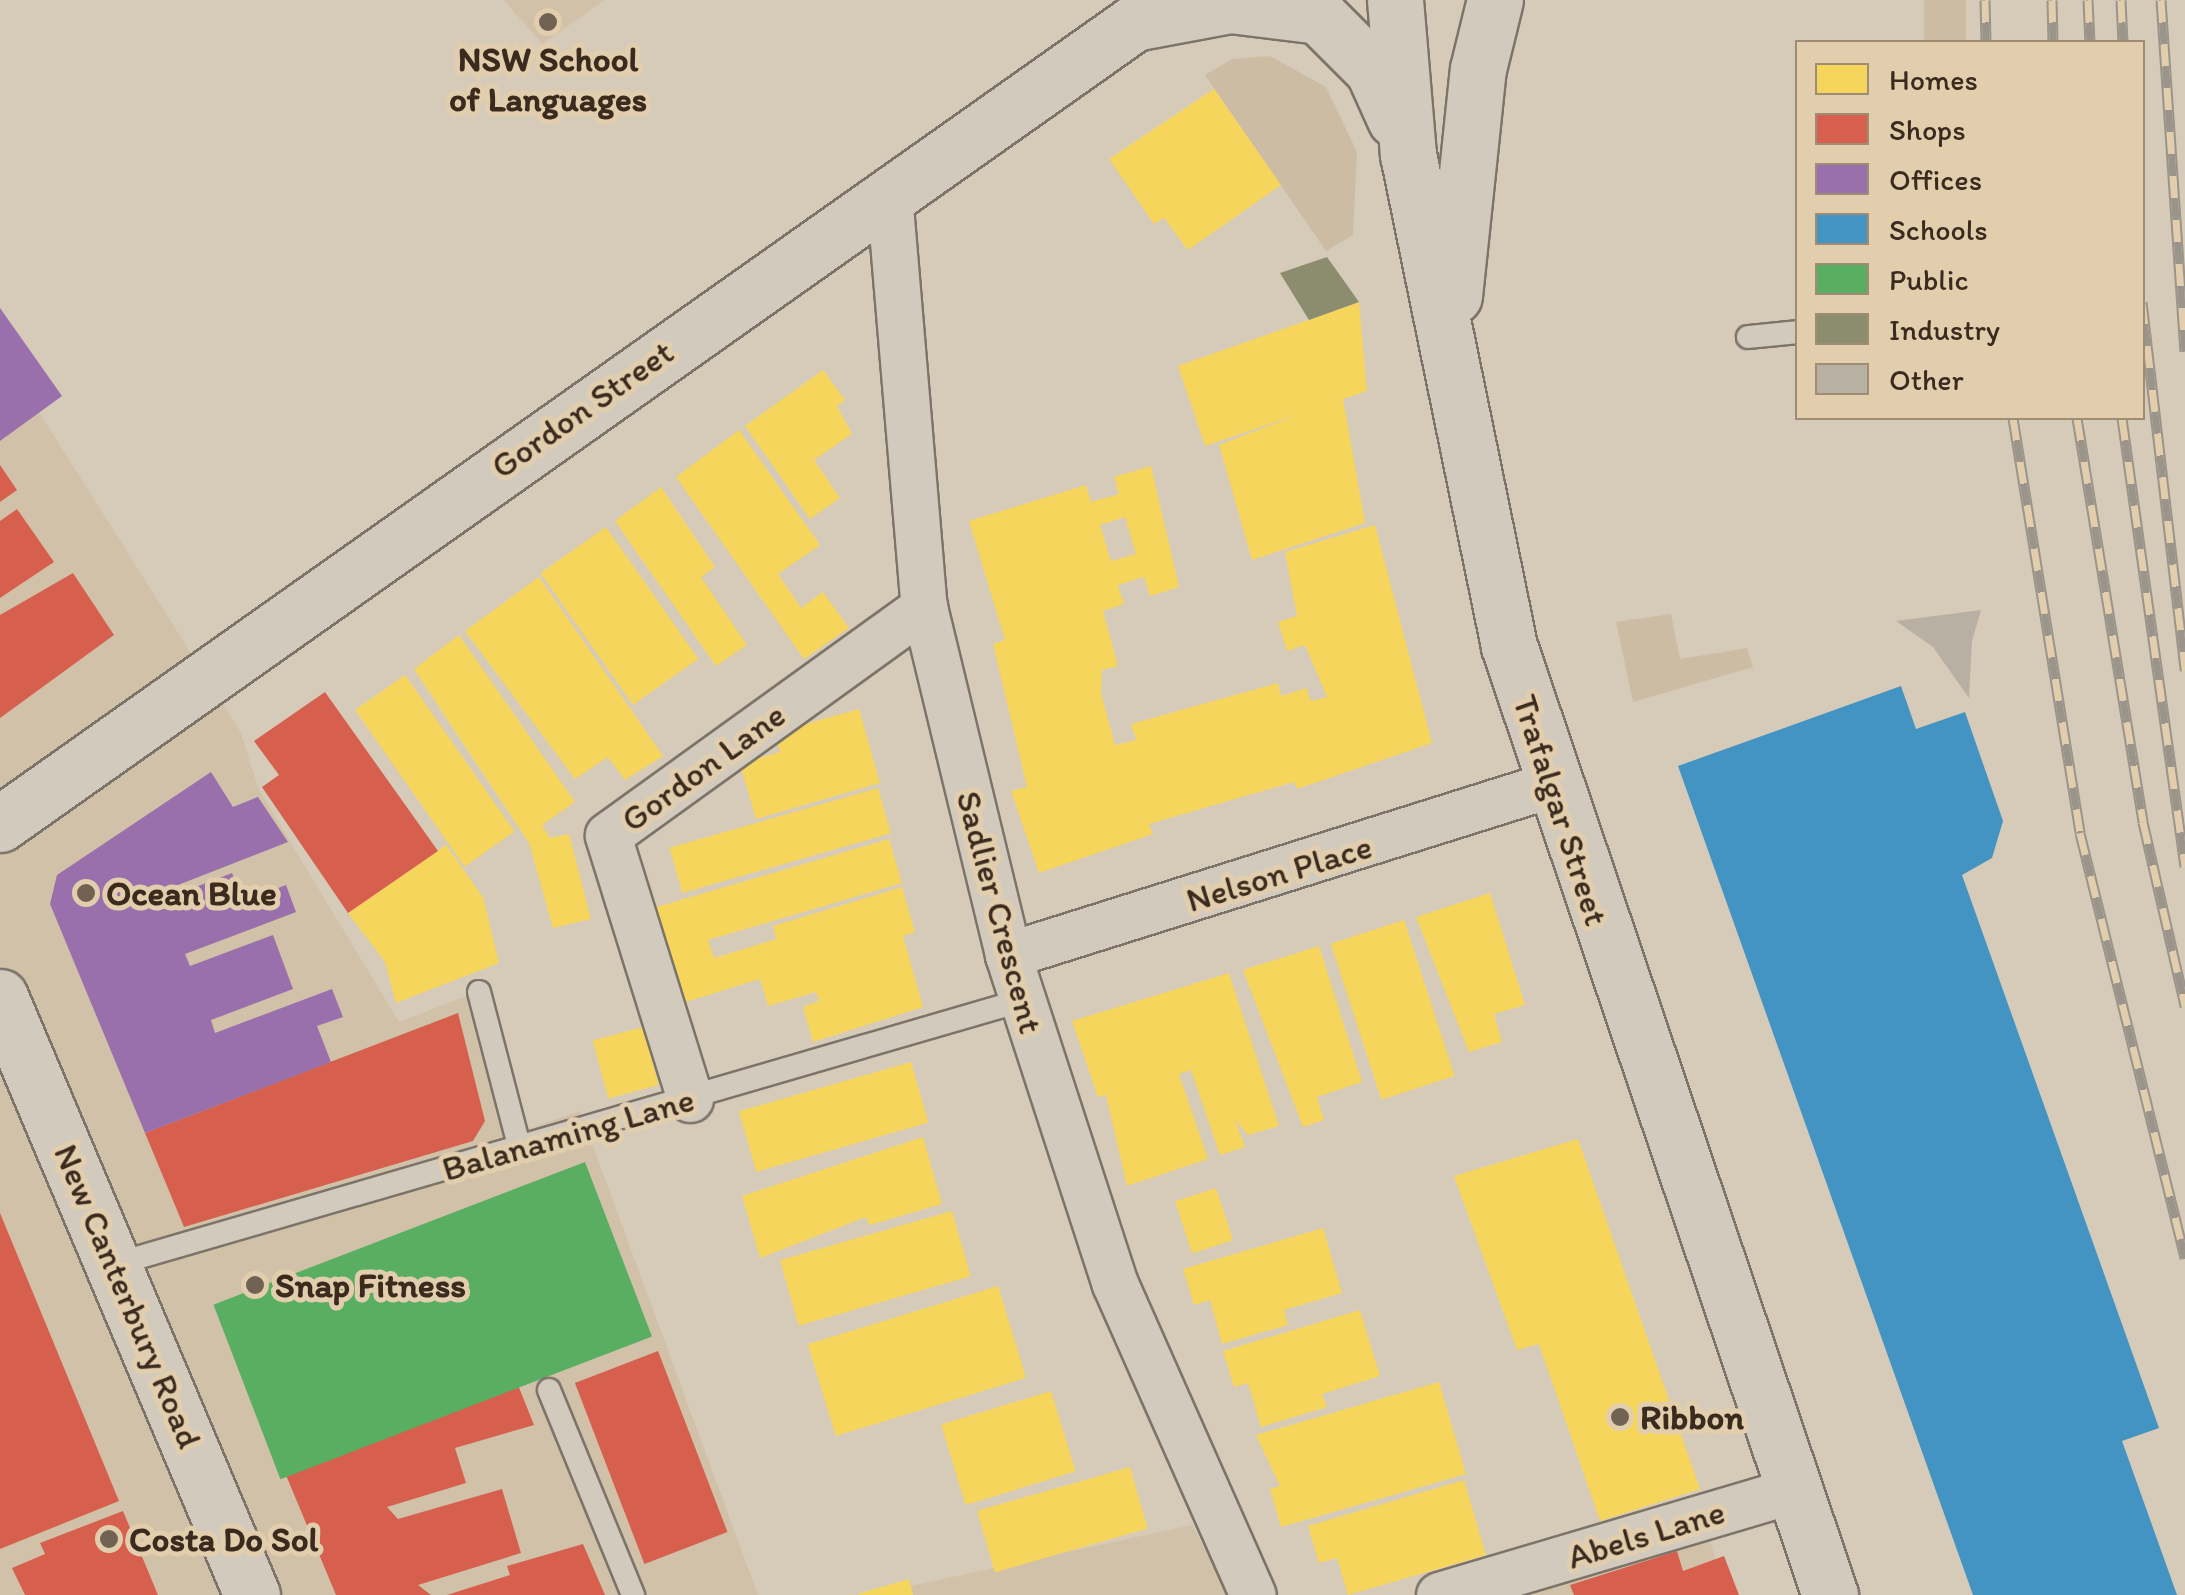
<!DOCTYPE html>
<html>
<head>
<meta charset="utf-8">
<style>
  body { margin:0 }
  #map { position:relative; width:2185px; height:1595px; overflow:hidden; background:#d6cbb9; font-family:Itim,sans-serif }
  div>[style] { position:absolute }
  .built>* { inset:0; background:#d1c1a8 }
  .green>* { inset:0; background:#ccbca4; transform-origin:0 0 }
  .homes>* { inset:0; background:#f6d55c; transform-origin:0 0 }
  .shops>* { inset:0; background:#d6604d; transform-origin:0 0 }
  .offices>* { inset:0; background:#9970ab }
  .schools>* { inset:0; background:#4393c3 }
  .public>* { inset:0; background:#5aae61; transform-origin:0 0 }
  .industry>* { inset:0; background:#8c8c6e }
  .building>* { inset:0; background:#b8b0a2 }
  .roads { filter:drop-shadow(2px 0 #7c7469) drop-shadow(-2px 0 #7c7469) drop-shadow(0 2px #7c7469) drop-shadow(0 -2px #7c7469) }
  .lane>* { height:22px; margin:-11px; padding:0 11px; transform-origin:11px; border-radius:11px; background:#d2cabd }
  .street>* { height:45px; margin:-22.5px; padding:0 22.5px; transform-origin:22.5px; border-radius:22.5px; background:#d2cabd }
  .secondary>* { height:55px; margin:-27.5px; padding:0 27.5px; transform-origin:27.5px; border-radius:27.5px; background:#d2cabd }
  .primary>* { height:55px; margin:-27.5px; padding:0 27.5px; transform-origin:27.5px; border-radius:27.5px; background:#d2cabd }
  .highway>* { height:55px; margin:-27.5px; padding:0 27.5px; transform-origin:27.5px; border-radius:27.5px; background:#d2cabd }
  .rail>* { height:11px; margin-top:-5.5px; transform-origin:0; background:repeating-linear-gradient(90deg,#e2cead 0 22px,#9b948a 0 44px); box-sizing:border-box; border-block:2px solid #9b948a }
  .dots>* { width:28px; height:28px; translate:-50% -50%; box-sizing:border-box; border:5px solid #e2cead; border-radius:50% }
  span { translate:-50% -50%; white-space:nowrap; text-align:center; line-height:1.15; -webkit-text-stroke:10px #e2cead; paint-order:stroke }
  .poi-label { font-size:35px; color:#3b2a1e; font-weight:700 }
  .left { translate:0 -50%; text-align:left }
  .street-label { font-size:35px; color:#3b2a1e }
  .legend { position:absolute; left:1795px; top:40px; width:350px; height:380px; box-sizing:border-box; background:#e2cead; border:2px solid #9f8c74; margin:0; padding:12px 18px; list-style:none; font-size:30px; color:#3b2a1e }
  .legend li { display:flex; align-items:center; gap:20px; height:50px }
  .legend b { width:50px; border:2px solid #9f8c74 }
</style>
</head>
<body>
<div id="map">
  <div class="built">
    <div style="clip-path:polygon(504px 0,605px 0,542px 44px)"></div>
    <div style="clip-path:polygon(0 350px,240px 731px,259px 790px,399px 1022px,469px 995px,505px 1137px,580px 1111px,758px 1595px,0 1595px)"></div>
    <div style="clip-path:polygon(1192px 1525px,1230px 1595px,870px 1595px)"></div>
    <div style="clip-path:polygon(1706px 1529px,1727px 1595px,1507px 1595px)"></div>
  </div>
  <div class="green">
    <div style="left:1924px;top:0;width:42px;height:42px"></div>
    <div style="clip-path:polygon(1270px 56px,1326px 87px,1357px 152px,1353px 235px,1326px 251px,1205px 75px,1232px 59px)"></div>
    <div style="clip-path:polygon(1671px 614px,1680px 659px,1747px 648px,1753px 667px,1633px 702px,1616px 622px)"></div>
  </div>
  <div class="homes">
    <div style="clip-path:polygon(1214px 89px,1281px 185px,1188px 250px,1164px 218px,1154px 224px,1109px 159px)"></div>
    <div style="clip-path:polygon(1359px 302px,1367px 391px,1343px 399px,1365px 523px,1252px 560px,1219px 445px,1299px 414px,1205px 446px,1178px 366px)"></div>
    <div style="clip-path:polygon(823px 370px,845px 400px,837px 406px,852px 434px,814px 460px,840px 498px,810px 519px,745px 426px)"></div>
    <div style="clip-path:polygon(739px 430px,820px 545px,778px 574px,801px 608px,823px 592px,849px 628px,804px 659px,676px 477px)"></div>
    <div style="clip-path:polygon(evenodd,1151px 466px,1179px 587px,1150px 596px,1144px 577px,1118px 585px,1124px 604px,1103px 611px,1118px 666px,1102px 670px,1101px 693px,1115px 745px,1136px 740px,1131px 724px,1278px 683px,1281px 696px,1306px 688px,1311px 701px,1327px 697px,1305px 645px,1287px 651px,1278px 622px,1297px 616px,1285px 552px,1375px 525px,1432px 743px,1297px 789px,1294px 782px,1149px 824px,1153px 834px,1039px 873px,1011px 791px,1027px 787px,993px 644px,1005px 640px,969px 521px,1086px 485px,1091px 502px,1119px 494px,1114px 477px,1151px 466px,1125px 517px,1136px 554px,1111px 561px,1100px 525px,1125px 517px)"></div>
    <div style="clip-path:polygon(661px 487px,715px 567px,701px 577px,747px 645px,716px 666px,615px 521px)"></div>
    <div style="left:606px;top:527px;width:161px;height:80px;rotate:55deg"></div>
    <div style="clip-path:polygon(539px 577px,663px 756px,625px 780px,608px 757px,575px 779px,465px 631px)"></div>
    <div style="clip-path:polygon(459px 635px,575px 802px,542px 825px,550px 838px,569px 834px,591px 919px,553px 928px,529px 843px,414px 669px)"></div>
    <div style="left:405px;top:675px;width:191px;height:61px;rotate:55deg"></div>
    <div style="clip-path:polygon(859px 709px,880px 783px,756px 819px,740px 764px,780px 752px,776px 739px,792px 728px)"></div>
    <div style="left:878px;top:788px;width:47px;height:217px;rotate:74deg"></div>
    <div style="clip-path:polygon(889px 839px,902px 883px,708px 940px,714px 958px,776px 939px,773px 926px,902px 887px,915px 932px,903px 936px,923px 1007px,813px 1042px,803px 1007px,819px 1001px,816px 992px,768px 1006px,760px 979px,679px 1004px,650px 909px)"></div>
    <div style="clip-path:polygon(446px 845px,483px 897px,499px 963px,396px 1003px,385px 962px,348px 913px)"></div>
    <div style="clip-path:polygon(1490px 893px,1525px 1005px,1494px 1014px,1502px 1042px,1469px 1052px,1416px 917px)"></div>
    <div style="left:1404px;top:920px;width:164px;height:77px;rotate:72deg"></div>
    <div style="clip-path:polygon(1319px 946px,1362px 1082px,1317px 1097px,1324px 1120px,1303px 1127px,1243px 970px)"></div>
    <div style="clip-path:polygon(1229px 973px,1279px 1126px,1248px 1135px,1235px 1120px,1245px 1147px,1220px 1155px,1191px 1070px,1179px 1074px,1208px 1159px,1127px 1186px,1106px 1095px,1098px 1097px,1072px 1021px)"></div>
    <div style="left:643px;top:1027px;width:60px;height:52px;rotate:75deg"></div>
    <div style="left:911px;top:1062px;width:63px;height:179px;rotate:74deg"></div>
    <div style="clip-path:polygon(923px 1137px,942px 1204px,869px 1225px,866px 1217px,760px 1258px,742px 1196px)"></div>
    <div style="clip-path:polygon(1578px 1139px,1700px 1489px,1600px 1521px,1539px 1344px,1517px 1350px,1454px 1176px)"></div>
    <div style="left:1216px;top:1188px;width:55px;height:43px;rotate:72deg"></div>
    <div style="left:952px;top:1211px;width:68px;height:179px;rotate:74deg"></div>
    <div style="clip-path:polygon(1323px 1228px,1342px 1293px,1284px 1310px,1288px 1325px,1222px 1344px,1210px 1300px,1194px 1305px,1183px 1269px)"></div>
    <div style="left:998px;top:1286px;width:96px;height:199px;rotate:73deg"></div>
    <div style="clip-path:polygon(1360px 1310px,1380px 1376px,1322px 1394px,1327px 1407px,1261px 1427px,1248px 1383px,1234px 1387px,1223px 1351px)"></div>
    <div style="clip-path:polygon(1439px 1382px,1466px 1474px,1281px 1527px,1270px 1489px,1280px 1486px,1256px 1435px)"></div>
    <div style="left:1051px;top:1391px;width:84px;height:115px;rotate:73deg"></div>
    <div style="left:1130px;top:1467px;width:64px;height:159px;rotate:74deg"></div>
    <div style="clip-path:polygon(1464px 1480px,1486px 1555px,1348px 1595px,1337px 1558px,1319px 1563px,1308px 1526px)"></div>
    <div style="clip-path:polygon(909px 1579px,913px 1595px,858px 1595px,858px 1594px)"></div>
  </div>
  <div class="shops">
    <div style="clip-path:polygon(0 465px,17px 490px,0 502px)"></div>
    <div style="clip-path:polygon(17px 509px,54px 562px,0 598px,0 521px)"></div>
    <div style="clip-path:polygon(73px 573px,114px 635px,0 718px,0 615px)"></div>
    <div style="clip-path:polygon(325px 692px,438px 851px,348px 913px,262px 787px,279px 775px,254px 741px)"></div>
    <div style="clip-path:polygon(458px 1013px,485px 1121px,473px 1141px,184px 1227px,145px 1133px)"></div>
    <div style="clip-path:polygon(0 1213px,119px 1501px,0 1549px)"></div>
    <div style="left:658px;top:1351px;width:194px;height:89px;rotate:69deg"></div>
    <div style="clip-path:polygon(518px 1385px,534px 1425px,455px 1448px,466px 1483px,387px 1507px,398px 1519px,502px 1489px,521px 1553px,418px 1585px,431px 1595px,336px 1595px,278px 1456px)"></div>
    <div style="clip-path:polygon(123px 1511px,158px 1595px,25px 1595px,12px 1568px,45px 1554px,40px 1543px)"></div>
    <div style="clip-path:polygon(583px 1544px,605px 1595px,447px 1595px,510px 1575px,507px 1566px)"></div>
    <div style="clip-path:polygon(1677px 1551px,1683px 1571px,1724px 1556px,1739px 1595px,1574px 1595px,1570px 1585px)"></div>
  </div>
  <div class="offices">
    <div style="clip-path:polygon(0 308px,62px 396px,0 441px)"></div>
    <div style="clip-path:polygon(211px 772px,233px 807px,258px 797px,288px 842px,160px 892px,162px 900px,232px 873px,243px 901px,286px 885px,296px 912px,185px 954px,190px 966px,273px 935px,293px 989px,211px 1020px,215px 1033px,332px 989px,343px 1017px,317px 1026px,331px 1062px,145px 1133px,50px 904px,57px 875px)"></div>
  </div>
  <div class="schools">
    <div style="clip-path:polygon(1901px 686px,1916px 729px,1965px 712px,2003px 821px,1992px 858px,1962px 875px,2159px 1428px,2122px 1441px,2177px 1595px,1973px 1595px,1678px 766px)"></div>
  </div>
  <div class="public">
    <div style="left:585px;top:1162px;width:187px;height:398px;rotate:69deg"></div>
  </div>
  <div class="industry">
    <div style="clip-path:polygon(1327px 257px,1359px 302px,1309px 320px,1280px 273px)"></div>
  </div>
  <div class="building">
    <div style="clip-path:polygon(1981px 610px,1972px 641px,1969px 698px,1933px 647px,1896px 621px)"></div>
  </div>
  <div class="roads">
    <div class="lane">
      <div style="left:1748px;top:337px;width:50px;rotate:-5.7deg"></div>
      <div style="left:479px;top:992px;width:162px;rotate:75.4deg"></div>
      <div style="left:116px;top:1264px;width:941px;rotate:-16.22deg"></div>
      <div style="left:549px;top:1390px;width:222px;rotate:67.7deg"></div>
    </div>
    <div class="street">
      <div style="left:889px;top:194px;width:414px;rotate:85.2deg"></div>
      <div style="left:924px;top:607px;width:358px;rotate:76.4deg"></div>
      <div style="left:1008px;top:955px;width:346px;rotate:72deg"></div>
      <div style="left:1115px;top:1284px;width:340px;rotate:66.1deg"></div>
      <div style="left:1008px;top:955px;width:567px;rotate:-17.44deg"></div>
      <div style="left:690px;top:1099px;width:276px;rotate:-107.3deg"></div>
      <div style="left:608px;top:835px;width:390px;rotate:-35.8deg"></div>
      <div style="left:1439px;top:1595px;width:372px;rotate:-16.5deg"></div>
    </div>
    <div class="secondary">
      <div style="left:1395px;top:0;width:155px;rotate:85.2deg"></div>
      <div style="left:1408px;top:154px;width:502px;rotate:78.4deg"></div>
      <div style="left:1509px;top:646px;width:1002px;rotate:71.31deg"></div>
      <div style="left:1134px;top:23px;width:98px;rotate:-10.6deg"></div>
      <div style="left:1230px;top:5px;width:90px;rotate:7deg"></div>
      <div style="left:1319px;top:16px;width:76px;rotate:45deg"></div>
      <div style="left:1373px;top:70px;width:54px;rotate:65.8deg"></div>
      <div style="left:1454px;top:296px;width:228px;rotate:-84deg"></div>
      <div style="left:1478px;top:69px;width:71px;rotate:-76.2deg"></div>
    </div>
    <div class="primary">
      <div style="left:0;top:824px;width:1429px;rotate:-35.23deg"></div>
    </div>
    <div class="highway">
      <div style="left:0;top:997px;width:649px;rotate:67.15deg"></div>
    </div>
  </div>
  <div class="rail">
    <div style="left:1985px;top:0;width:42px;rotate:88.6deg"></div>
    <div style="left:2052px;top:0;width:42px;rotate:88.6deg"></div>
    <div style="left:2088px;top:0;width:42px;rotate:87.3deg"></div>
    <div style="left:2121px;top:0;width:42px;rotate:87.3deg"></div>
    <div style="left:2161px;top:0;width:352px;rotate:86.1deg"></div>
    <div style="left:2142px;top:302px;width:371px;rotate:83.3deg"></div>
    <div style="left:2013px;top:418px;width:420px;rotate:80.8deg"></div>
    <div style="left:2080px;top:833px;width:438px;rotate:76.1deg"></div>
    <div style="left:2077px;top:418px;width:409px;rotate:80.7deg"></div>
    <div style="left:2143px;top:822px;width:189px;rotate:77.1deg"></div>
    <div style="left:2122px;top:418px;width:453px;rotate:82deg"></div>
  </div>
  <div class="dots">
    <div style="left:548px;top:22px;background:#716254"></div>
    <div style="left:86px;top:893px;background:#716254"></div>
    <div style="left:255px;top:1285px;background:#716254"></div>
    <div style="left:1620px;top:1417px;background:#716254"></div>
    <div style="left:109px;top:1539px;background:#716254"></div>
  </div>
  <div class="poi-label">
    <span style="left:548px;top:79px">NSW School<br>of Languages</span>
    <span class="left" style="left:106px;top:893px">Ocean Blue</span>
    <span class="left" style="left:275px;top:1285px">Snap Fitness</span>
    <span class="left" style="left:1640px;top:1417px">Ribbon</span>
    <span class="left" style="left:129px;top:1539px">Costa Do Sol</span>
  </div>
  <div class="street-label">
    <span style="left:582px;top:409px;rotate:-35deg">Gordon Street</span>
    <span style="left:703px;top:767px;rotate:-36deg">Gordon Lane</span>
    <span style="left:1561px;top:810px;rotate:72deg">Trafalgar Street</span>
    <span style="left:1279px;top:873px;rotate:-17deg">Nelson Place</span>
    <span style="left:1000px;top:912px;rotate:75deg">Sadlier Crescent</span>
    <span style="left:568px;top:1134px;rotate:-16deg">Balanaming Lane</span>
    <span style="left:128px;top:1296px;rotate:67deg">New Canterbury Road</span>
    <span style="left:1646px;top:1534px;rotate:-17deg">Abels Lane</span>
  </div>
  <ul class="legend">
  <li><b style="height:28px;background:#f6d55c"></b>Homes</li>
  <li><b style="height:28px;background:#d6604d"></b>Shops</li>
  <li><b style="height:28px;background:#9970ab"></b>Offices</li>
  <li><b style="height:28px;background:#4393c3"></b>Schools</li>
  <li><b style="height:28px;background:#5aae61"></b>Public</li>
  <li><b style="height:28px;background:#8c8c6e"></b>Industry</li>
  <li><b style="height:28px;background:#b8b0a2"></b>Other</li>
  </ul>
</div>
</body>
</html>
